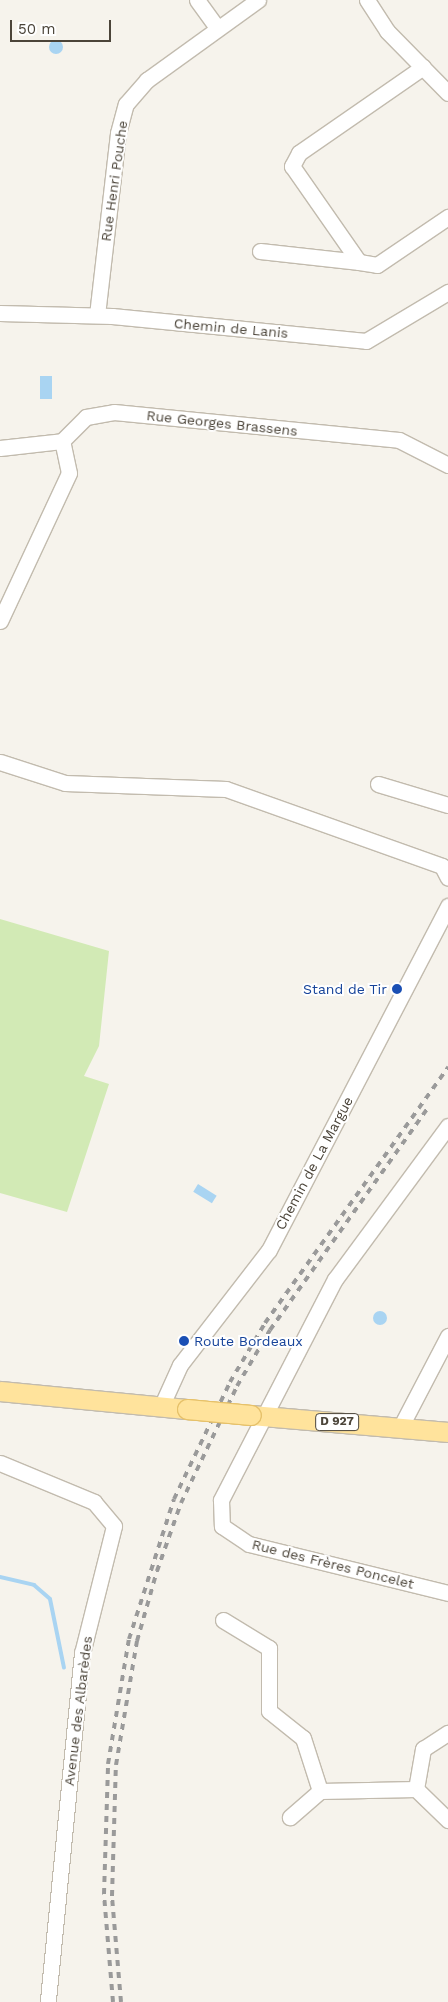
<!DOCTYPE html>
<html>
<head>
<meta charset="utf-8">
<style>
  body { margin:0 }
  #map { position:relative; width:448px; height:2002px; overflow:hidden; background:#f6f3ec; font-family:"Work Sans",sans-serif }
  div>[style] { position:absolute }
  .green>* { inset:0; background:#d2eab5 }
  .water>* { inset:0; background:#a9d4f2; transform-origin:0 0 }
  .round { border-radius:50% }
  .stream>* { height:4px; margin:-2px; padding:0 2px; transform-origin:2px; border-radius:2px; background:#a9d4f2 }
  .roads { filter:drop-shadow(1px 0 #c2bbae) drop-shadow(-1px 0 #c2bbae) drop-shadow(0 1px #c2bbae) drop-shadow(0 -1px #c2bbae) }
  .minor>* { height:15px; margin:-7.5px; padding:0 7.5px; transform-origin:7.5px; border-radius:7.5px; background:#fff }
  .major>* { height:19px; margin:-9.5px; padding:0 9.5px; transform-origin:9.5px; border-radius:9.5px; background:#ffe39c }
  .rail>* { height:4px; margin-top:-2px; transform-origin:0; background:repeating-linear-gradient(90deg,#9a9a9a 0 6px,transparent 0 12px) }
  .bridges { filter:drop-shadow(1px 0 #e6c16a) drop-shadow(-1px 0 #e6c16a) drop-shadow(0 1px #e6c16a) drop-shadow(0 -1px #e6c16a) }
  .major-bridge>* { height:19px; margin:-9.5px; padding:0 9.5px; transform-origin:9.5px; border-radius:9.5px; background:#ffe39c }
  .dots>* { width:14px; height:14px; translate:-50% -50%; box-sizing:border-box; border:2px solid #fff; border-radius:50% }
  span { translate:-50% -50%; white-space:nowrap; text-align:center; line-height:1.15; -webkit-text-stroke:4px #fff; paint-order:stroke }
  .shield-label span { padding:1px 4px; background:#fff; border:1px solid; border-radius:4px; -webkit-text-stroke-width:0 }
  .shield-label { font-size:12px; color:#4b4439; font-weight:700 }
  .street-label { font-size:14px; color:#4b4439 }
  .transit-label { font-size:14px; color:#164399 }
  .right { translate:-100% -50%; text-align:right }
  .left { translate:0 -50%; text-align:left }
  .scale { position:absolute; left:10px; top:20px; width:101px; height:22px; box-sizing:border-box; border:2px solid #4b4439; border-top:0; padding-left:6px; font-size:15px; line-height:18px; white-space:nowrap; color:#4b4439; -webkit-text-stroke:4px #fff; paint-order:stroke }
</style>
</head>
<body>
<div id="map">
  <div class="green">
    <div style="clip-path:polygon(0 919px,109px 951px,99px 1046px,84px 1076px,109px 1084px,67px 1212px,0 1193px)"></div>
  </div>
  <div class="water">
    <div class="round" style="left:49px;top:40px;width:14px;height:14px"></div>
    <div style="left:40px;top:376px;width:12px;height:23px"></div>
    <div style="left:198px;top:1184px;width:22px;height:9px;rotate:32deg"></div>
    <div class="round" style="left:373px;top:1311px;width:14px;height:14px"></div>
  </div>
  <div class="stream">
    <div style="left:0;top:1577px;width:35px;rotate:13deg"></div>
    <div style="left:34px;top:1585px;width:21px;rotate:41deg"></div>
    <div style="left:50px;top:1599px;width:70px;rotate:78.5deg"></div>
  </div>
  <div class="roads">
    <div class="minor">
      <div style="left:197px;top:0;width:34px;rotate:54deg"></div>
      <div style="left:367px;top:0;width:37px;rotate:57deg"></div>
      <div style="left:387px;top:31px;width:87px;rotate:45.5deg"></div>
      <div style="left:423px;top:67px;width:151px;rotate:145.3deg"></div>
      <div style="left:299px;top:153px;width:15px;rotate:118deg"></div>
      <div style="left:292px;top:166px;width:117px;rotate:55.1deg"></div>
      <div style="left:359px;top:262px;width:18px;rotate:9deg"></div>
      <div style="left:377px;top:265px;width:86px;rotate:-34.1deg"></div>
      <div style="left:260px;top:251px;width:100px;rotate:6.3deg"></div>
      <div style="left:0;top:313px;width:112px;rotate:1.5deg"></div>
      <div style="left:112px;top:316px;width:255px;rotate:5.6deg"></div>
      <div style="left:366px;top:341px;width:96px;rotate:-30.9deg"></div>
      <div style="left:97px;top:315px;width:183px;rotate:-83.4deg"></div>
      <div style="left:118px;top:133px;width:30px;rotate:-75deg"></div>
      <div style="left:126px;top:104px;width:32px;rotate:-49deg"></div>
      <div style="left:147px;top:80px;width:137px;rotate:-35.8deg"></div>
      <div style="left:0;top:448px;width:62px;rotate:-6.4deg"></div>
      <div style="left:62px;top:441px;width:34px;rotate:-45deg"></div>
      <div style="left:86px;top:417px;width:28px;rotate:-10deg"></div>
      <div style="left:114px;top:412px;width:286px;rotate:5.6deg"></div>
      <div style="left:399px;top:440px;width:55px;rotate:27deg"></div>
      <div style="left:0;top:621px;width:163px;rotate:-65deg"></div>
      <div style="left:69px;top:473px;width:33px;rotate:-102deg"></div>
      <div style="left:0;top:762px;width:68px;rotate:17.9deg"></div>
      <div style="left:65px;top:783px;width:161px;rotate:2.1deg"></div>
      <div style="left:226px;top:789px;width:229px;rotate:19.6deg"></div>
      <div style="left:442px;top:866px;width:13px;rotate:63deg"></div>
      <div style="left:378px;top:784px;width:73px;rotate:16.7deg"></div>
      <div style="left:448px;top:1126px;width:190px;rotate:126.4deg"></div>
      <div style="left:335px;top:1279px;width:249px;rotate:117.3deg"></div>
      <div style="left:221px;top:1500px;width:26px;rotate:88deg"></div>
      <div style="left:222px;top:1526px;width:32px;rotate:34deg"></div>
      <div style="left:249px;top:1544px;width:205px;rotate:13.8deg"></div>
      <div style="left:161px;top:1407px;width:46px;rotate:-65.7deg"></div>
      <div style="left:180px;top:1365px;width:145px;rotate:-52.3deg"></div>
      <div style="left:269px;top:1250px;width:388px;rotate:-62.5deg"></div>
      <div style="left:400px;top:1428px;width:104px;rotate:-62.4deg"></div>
      <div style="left:0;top:1463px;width:102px;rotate:22.5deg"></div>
      <div style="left:94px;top:1502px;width:31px;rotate:50deg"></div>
      <div style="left:114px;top:1526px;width:131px;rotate:104.1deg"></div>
      <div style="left:82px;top:1653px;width:351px;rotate:95.6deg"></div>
      <div style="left:223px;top:1620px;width:54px;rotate:31.3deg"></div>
      <div style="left:269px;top:1648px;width:63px;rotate:90deg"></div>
      <div style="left:269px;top:1711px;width:43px;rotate:38.5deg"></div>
      <div style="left:303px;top:1738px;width:56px;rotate:72.2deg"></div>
      <div style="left:320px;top:1791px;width:40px;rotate:139deg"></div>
      <div style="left:416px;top:1789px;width:45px;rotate:44.1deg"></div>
      <div style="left:320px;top:1791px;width:96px;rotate:-1.2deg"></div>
      <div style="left:416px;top:1789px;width:41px;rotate:-80.1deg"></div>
      <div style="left:423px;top:1749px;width:30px;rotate:-33deg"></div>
    </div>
    <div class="major">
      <div style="left:0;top:1391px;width:188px;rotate:5.5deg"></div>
      <div style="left:251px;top:1415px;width:198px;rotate:4.9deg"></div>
    </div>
  </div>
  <div class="rail">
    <div style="left:113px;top:2002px;width:108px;rotate:-94.8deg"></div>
    <div style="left:104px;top:1894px;width:130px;rotate:-88.2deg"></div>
    <div style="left:108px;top:1764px;width:127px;rotate:-80.5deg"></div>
    <div style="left:129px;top:1639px;width:147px;rotate:-72.2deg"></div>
    <div style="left:174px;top:1499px;width:130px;rotate:-64.4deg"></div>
    <div style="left:230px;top:1382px;width:69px;rotate:-59.3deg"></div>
    <div style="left:265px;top:1323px;width:315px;rotate:-54.4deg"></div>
    <div style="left:121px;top:2002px;width:106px;rotate:-94.9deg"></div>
    <div style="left:112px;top:1896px;width:131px;rotate:-88.3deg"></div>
    <div style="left:116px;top:1765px;width:126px;rotate:-80.4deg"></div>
    <div style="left:137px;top:1641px;width:73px;rotate:-74.1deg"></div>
    <div style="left:157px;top:1571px;width:72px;rotate:-70.6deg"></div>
    <div style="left:181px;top:1503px;width:130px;rotate:-64.4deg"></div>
    <div style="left:237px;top:1386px;width:65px;rotate:-59.5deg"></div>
    <div style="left:270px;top:1330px;width:275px;rotate:-54.6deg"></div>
  </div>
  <div class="bridges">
    <div class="major-bridge">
      <div style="left:187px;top:1409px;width:64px;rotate:5.4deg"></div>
    </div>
  </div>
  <div class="dots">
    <div style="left:397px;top:989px;background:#1a4fb4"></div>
    <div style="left:184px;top:1341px;background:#1a4fb4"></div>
  </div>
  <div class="shield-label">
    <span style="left:337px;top:1422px">D 927</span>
  </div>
  <div class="street-label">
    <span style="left:114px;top:181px;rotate:-82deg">Rue Henri Pouche</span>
    <span style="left:231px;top:328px;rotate:5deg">Chemin de Lanis</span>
    <span style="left:222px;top:423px;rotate:6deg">Rue Georges Brassens</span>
    <span style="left:314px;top:1163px;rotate:-62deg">Chemin de La Margue</span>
    <span style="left:333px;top:1564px;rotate:14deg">Rue des Frères Poncelet</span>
    <span style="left:78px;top:1711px;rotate:-83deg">Avenue des Albarèdes</span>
  </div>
  <div class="transit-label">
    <span class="right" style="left:387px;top:989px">Stand de Tir</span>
    <span class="left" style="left:194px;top:1341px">Route Bordeaux</span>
  </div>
  <div class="scale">50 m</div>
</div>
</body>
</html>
